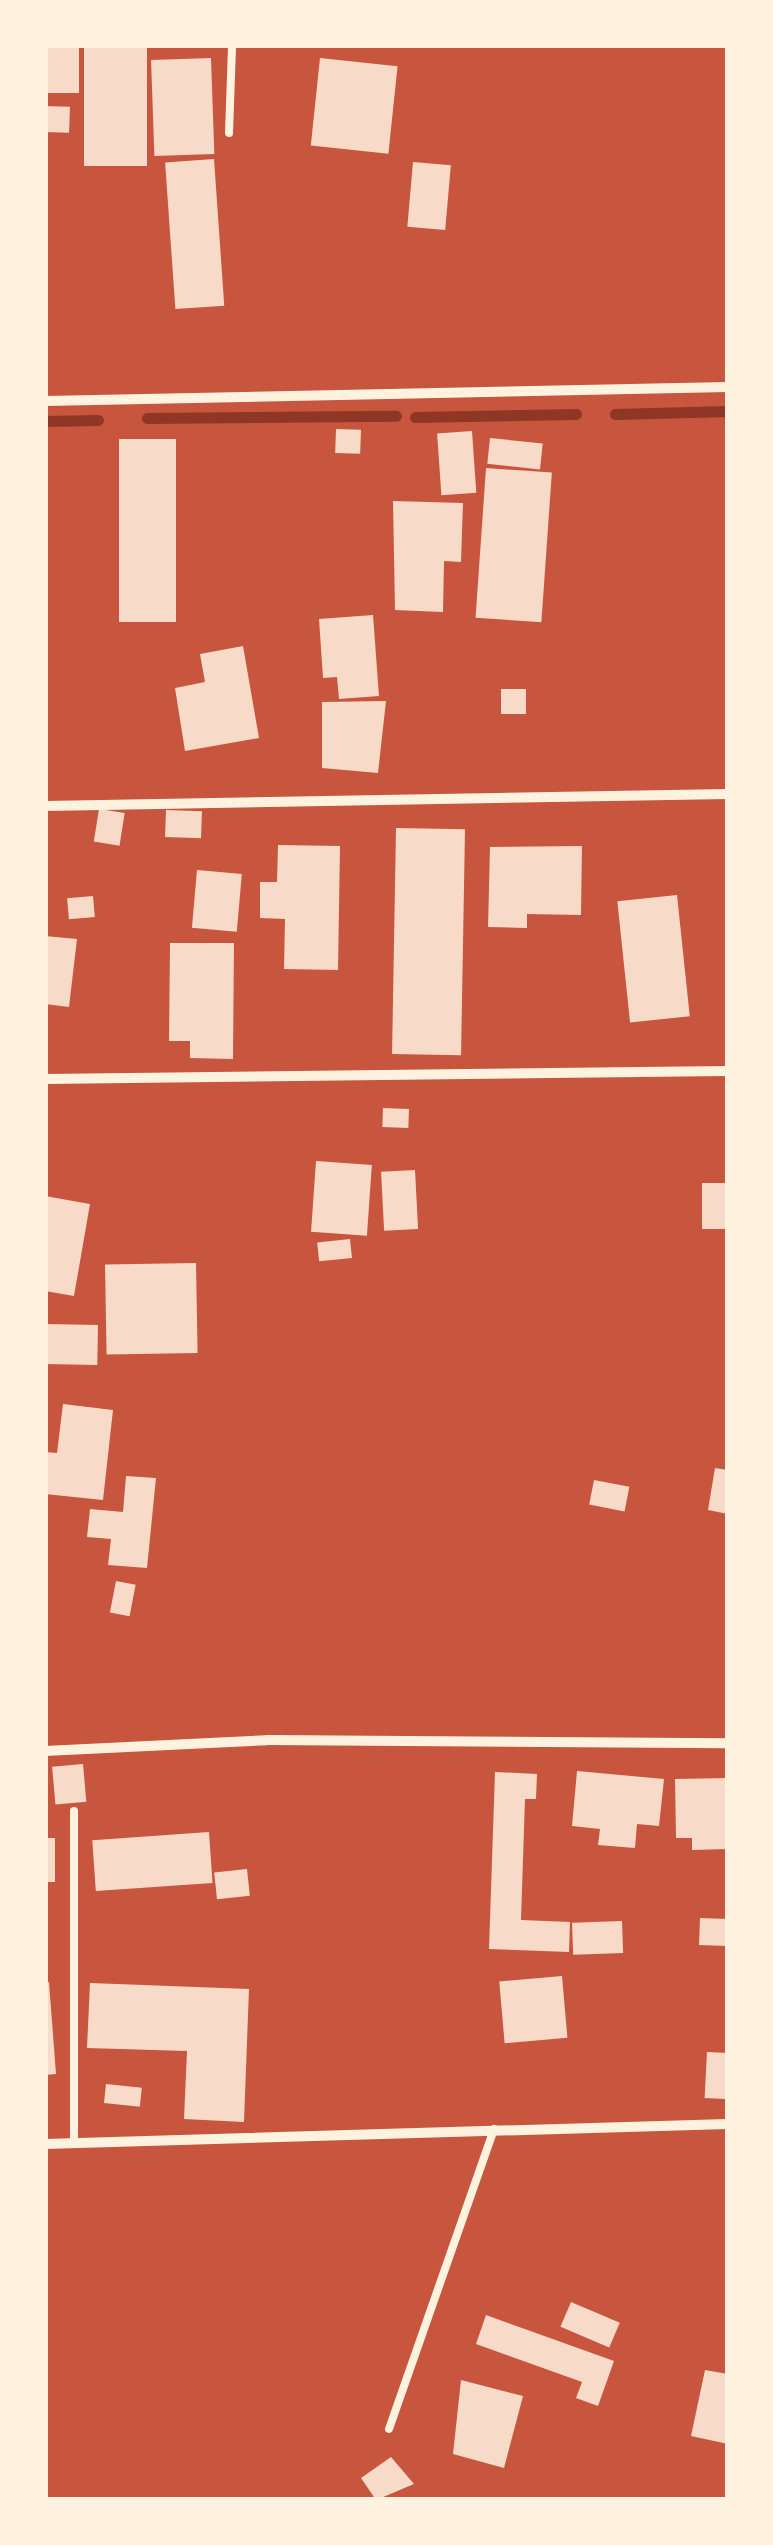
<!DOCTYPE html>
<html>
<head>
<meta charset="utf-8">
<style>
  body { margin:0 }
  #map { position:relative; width:773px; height:2545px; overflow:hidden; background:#c8553d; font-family:"DejaVu Sans",sans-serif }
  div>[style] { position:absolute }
  .stream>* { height:11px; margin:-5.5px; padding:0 5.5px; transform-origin:5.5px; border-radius:5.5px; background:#8f3625 }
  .building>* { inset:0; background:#f7dbc8; transform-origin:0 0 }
  .service>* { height:8px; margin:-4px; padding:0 4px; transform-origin:4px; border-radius:4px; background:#fff3e0 }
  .minor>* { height:10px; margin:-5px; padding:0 5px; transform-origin:5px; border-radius:5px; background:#fff3e0 }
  span { translate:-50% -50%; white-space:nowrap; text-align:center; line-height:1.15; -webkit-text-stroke:8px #fff3e0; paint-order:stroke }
  .frame { position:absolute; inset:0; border:48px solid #fff3e0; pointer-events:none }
</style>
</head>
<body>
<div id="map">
  <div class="stream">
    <div style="left:615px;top:414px;width:113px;rotate:-1.5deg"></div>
    <div style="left:415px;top:417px;width:161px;rotate:-1.1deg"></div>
    <div style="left:147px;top:418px;width:249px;rotate:-0.5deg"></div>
    <div style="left:45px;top:421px;width:53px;rotate:-1.1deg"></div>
  </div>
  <div class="building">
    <div style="left:45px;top:45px;width:34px;height:48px"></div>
    <div style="left:84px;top:45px;width:63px;height:121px"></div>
    <div style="left:211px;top:58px;width:96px;height:60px;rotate:88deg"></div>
    <div style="left:320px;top:58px;width:78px;height:88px;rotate:6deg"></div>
    <div style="left:45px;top:106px;width:25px;height:26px;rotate:2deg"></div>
    <div style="left:214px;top:159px;width:147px;height:49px;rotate:86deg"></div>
    <div style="left:413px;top:162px;width:38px;height:65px;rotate:5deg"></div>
    <div style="left:336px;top:429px;width:25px;height:24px;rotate:2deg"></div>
    <div style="left:472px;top:431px;width:62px;height:35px;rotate:86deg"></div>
    <div style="left:490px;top:438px;width:53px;height:26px;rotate:6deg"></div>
    <div style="left:119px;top:439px;width:57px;height:183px"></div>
    <div style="left:486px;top:468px;width:66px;height:150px;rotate:4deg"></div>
    <div style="clip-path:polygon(393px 501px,463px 503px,461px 562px,444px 561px,443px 612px,395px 610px)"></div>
    <div style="clip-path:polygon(373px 615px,379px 696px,339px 699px,337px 677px,323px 678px,319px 619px)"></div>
    <div style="clip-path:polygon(243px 646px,259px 738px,185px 751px,175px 688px,205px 682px,200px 654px)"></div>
    <div style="left:526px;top:689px;width:25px;height:25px;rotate:90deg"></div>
    <div style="clip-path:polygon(386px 701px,378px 773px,322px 768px,322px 702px)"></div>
    <div style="left:99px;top:809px;width:26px;height:33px;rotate:9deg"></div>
    <div style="left:166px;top:810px;width:36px;height:27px;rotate:2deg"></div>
    <div style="left:396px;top:828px;width:69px;height:226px;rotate:1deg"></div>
    <div style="clip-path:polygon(278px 845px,340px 846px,338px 970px,284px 969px,285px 919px,260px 918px,260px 882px,277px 882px)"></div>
    <div style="clip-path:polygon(582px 846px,581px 915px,527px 914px,527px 928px,488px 927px,490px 847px)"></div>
    <div style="left:197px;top:870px;width:45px;height:58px;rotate:5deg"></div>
    <div style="left:677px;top:895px;width:122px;height:60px;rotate:84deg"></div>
    <div style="left:93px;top:896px;width:21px;height:26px;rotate:85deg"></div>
    <div style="clip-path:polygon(45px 936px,77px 939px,69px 1007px,45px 1004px)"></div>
    <div style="clip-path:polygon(170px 943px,234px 943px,233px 1059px,190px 1058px,190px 1041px,169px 1041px)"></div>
    <div style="left:383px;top:1108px;width:26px;height:19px;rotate:2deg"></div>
    <div style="left:316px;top:1161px;width:56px;height:71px;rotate:4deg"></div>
    <div style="left:415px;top:1170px;width:59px;height:34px;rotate:87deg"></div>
    <div style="left:728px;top:1183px;width:46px;height:26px;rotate:90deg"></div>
    <div style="clip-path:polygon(45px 1196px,90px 1204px,74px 1296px,45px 1291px)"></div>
    <div style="left:350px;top:1239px;width:19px;height:33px;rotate:84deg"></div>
    <div style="left:196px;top:1263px;width:90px;height:91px;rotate:89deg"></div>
    <div style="left:45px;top:1324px;width:53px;height:40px;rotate:1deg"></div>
    <div style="clip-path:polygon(63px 1404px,113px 1410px,103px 1500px,45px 1494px,45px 1452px,57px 1453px)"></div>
    <div style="clip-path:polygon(715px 1468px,728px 1470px,728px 1514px,708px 1510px)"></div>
    <div style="clip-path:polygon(126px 1476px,156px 1478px,147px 1568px,108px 1565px,111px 1539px,87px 1537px,90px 1509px,123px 1512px)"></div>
    <div style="left:594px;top:1480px;width:36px;height:25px;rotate:11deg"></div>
    <div style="left:116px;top:1581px;width:20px;height:32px;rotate:11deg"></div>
    <div style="left:83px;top:1764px;width:38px;height:31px;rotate:85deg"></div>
    <div style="clip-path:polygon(577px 1771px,664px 1779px,659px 1826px,637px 1824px,635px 1848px,598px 1845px,600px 1829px,572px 1826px)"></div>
    <div style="clip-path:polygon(495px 1772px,537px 1774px,536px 1799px,525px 1799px,521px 1920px,570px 1922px,569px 1952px,489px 1949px)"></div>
    <div style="clip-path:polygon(728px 1778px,728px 1849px,692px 1850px,692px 1838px,676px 1838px,675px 1779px)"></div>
    <div style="left:209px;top:1832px;width:51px;height:117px;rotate:86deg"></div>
    <div style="left:45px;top:1838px;width:10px;height:44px"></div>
    <div style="left:247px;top:1869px;width:27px;height:33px;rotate:84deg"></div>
    <div style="left:700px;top:1918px;width:28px;height:27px;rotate:2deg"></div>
    <div style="left:622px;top:1921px;width:32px;height:50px;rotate:88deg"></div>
    <div style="left:562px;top:1976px;width:62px;height:63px;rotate:85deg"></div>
    <div style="clip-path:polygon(49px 1982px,56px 2074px,45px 2075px,45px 1983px)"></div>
    <div style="clip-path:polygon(90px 1983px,249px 1989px,244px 2122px,184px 2119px,187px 2051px,87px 2048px)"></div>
    <div style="left:707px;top:2052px;width:21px;height:46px;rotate:3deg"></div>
    <div style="left:106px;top:2084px;width:36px;height:19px;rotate:6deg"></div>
    <div style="left:571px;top:2302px;width:53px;height:27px;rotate:23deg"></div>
    <div style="clip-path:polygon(486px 2315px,614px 2361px,598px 2406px,576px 2398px,582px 2382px,476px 2344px)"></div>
    <div style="clip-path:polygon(705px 2370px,728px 2374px,728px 2444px,691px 2436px)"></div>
    <div style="clip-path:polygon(461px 2380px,523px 2396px,504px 2468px,453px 2454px)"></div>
    <div style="clip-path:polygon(391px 2457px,414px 2484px,376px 2500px,361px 2478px)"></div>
  </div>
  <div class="service">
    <div style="left:229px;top:133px;width:88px;rotate:-88deg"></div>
    <div style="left:74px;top:2143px;width:332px;rotate:-90deg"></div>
    <div style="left:389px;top:2429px;width:318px;rotate:-70.7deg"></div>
  </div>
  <div class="minor">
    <div style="left:45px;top:401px;width:683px;rotate:-1.17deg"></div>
    <div style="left:45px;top:806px;width:683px;rotate:-1.01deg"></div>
    <div style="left:45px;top:1079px;width:683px;rotate:-0.67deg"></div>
    <div style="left:45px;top:1751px;width:222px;rotate:-2.8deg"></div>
    <div style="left:267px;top:1740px;width:461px;rotate:0.4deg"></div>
    <div style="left:45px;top:2144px;width:683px;rotate:-1.68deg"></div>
  </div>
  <div class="frame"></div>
</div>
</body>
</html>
